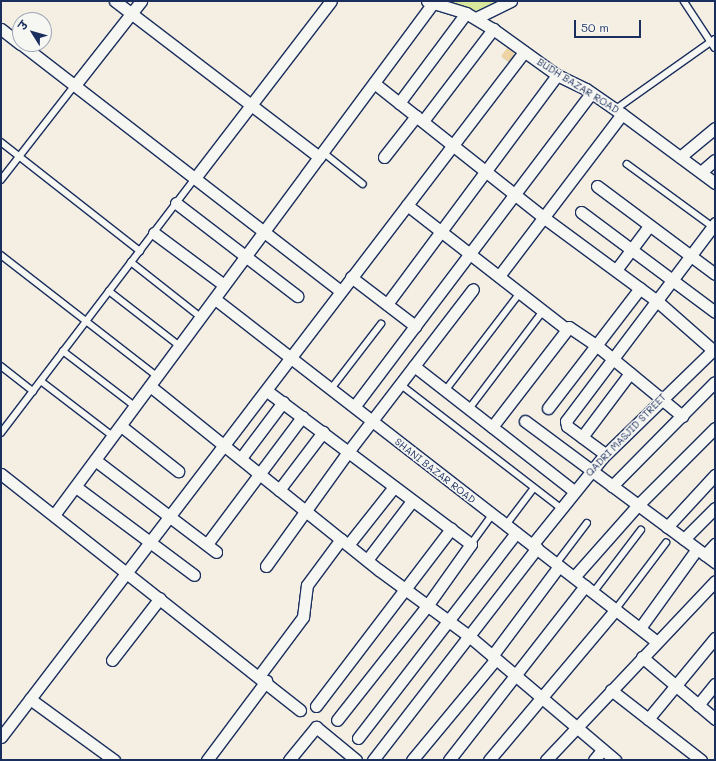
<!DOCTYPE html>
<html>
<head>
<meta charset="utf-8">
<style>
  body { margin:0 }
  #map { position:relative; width:716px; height:761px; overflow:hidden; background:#f4efe2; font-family:Mali,"Playpen Sans Deva",sans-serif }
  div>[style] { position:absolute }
  .green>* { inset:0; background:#d7e79b }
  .shadow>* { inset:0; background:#0003 }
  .building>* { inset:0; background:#eed4a3; transform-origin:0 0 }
  .roads { filter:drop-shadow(1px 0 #1b2f5e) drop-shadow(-1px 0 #1b2f5e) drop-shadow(0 1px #1b2f5e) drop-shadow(0 -1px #1b2f5e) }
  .service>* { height:5.5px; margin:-2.75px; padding:0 2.75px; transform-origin:2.75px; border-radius:2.75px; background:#f6f6f2 }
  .minor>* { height:11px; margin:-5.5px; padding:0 5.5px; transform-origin:5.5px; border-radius:5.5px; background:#f6f6f2 }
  span { translate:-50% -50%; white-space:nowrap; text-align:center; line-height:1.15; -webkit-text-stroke:3px #f6f6f2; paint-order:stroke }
  .street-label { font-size:10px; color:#1b2f5e }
  .frame { position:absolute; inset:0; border:2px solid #1b2f5e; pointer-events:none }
  .north { position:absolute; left:12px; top:12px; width:40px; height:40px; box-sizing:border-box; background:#f6f6f2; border:1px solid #9ea6b7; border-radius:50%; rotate:307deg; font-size:11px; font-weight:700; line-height:16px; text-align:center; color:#1b2f5e }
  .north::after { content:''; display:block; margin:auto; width:14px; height:18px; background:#1b2f5e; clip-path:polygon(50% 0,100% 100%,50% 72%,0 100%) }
  .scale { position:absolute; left:574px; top:20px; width:67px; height:18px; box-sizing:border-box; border:2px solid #1b2f5e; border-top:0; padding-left:5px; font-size:12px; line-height:14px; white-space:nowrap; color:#1b2f5e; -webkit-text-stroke:3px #f6f6f2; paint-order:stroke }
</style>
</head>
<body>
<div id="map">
  <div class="green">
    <div style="clip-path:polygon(449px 1px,500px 1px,477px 12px)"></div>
  </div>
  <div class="shadow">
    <div style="clip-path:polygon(508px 49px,515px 56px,510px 63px,502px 57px)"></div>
  </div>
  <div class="building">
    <div style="left:507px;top:48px;width:9px;height:10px;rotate:36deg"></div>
  </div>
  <div class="roads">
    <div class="service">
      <div style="left:684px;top:1px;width:56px;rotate:56.6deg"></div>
      <div style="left:616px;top:109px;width:121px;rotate:-35.3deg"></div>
      <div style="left:1px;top:142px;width:177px;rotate:38.1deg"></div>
      <div style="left:323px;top:152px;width:51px;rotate:38.7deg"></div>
      <div style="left:627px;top:164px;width:107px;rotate:36.2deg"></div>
      <div style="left:1px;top:180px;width:120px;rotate:-52.1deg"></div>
      <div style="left:1px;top:255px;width:197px;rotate:37.8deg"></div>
      <div style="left:131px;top:262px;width:89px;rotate:38.2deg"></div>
      <div style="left:109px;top:291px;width:90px;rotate:37.8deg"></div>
      <div style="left:63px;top:351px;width:91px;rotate:37.4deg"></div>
      <div style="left:1px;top:366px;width:41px;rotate:38deg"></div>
      <div style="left:41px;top:381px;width:91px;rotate:37.4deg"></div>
      <div style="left:400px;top:384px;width:203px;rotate:37.6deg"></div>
      <div style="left:331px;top:389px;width:82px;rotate:-52.4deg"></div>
      <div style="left:445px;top:391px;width:123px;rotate:-52.6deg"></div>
      <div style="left:469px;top:409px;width:123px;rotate:-52.9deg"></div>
      <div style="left:1px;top:433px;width:320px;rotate:-52.7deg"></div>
      <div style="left:506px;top:525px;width:46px;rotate:-52.9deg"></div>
      <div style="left:471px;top:544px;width:36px;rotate:-54deg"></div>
      <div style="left:556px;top:564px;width:51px;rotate:-52.9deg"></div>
      <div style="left:593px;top:593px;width:79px;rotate:-52.7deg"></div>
      <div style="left:616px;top:609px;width:83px;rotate:-52.9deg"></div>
    </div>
    <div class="minor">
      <div style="left:115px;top:1px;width:257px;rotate:37.4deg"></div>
      <div style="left:427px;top:1px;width:41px;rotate:17.1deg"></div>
      <div style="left:466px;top:13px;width:31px;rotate:31deg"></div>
      <div style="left:493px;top:29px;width:79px;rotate:35.7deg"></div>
      <div style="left:557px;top:75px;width:32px;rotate:26deg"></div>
      <div style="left:586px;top:89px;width:44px;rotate:34.8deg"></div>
      <div style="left:622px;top:114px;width:116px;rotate:36.6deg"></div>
      <div style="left:476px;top:18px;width:39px;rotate:-26deg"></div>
      <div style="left:1px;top:29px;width:24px;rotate:38deg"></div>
      <div style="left:21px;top:44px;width:404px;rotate:37.7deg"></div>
      <div style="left:374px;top:83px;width:216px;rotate:38.4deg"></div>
      <div style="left:543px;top:217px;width:142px;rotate:36.4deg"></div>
      <div style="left:657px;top:301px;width:77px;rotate:41.3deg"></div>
      <div style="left:75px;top:85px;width:107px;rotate:-51.8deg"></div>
      <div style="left:399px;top:103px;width:112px;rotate:-53.3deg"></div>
      <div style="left:423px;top:121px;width:116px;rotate:-52.7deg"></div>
      <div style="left:384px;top:157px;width:52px;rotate:-52deg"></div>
      <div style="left:680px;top:157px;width:45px;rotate:-39.6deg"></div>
      <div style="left:701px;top:172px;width:18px;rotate:-41deg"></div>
      <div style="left:195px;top:178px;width:223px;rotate:-52.5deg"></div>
      <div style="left:597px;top:186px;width:147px;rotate:36.7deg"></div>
      <div style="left:176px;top:203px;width:153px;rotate:37.5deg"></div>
      <div style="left:407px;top:205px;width:202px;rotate:37.9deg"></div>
      <div style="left:581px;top:212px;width:167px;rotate:36.7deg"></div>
      <div style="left:154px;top:233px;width:87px;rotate:36.6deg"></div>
      <div style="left:616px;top:270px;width:55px;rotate:-53.1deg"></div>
      <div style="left:499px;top:276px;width:203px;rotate:-52.8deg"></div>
      <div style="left:351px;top:277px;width:81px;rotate:37.4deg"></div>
      <div style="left:415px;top:326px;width:101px;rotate:127deg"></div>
      <div style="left:215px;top:299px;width:559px;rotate:37.81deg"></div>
      <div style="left:387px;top:304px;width:285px;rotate:-53.4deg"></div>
      <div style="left:415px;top:326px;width:292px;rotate:-52.9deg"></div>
      <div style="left:414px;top:366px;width:203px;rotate:38deg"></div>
      <div style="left:150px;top:386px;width:294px;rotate:38.8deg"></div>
      <div style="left:379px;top:570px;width:112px;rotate:36.3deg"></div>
      <div style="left:469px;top:636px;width:192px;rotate:40.3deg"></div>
      <div style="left:267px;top:391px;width:255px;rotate:36.9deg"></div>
      <div style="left:471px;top:544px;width:76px;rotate:125.4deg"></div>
      <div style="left:427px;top:606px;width:145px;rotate:128.3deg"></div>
      <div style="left:548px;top:408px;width:151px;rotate:-52.5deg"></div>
      <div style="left:525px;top:421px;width:237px;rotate:36.6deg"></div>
      <div style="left:121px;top:426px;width:73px;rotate:38.3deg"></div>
      <div style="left:492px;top:427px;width:126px;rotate:-52.4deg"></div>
      <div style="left:569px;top:327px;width:32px;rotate:34deg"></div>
      <div style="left:596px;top:345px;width:112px;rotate:39.5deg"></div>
      <div style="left:582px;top:437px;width:80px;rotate:-53.1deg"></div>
      <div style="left:605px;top:454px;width:47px;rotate:-143.6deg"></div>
      <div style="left:567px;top:426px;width:5px;rotate:-101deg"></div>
      <div style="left:566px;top:421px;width:248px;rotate:-53deg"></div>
      <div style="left:241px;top:458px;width:70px;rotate:-53.1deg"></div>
      <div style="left:95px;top:460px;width:152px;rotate:37.2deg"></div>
      <div style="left:1px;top:474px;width:381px;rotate:38.3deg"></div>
      <div style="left:612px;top:486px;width:146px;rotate:-45.3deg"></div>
      <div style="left:76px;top:487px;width:147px;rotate:36.7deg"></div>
      <div style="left:279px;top:490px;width:73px;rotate:-52.8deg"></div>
      <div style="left:54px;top:515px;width:637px;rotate:-53.49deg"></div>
      <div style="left:667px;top:527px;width:71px;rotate:-47.3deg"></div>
      <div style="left:684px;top:539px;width:44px;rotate:-45deg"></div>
      <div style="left:207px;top:544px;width:159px;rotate:-53.2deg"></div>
      <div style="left:348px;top:545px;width:74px;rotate:-51.6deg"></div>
      <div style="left:532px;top:545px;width:113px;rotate:-51.1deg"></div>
      <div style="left:603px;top:457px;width:153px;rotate:-44.2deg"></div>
      <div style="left:705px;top:555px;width:15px;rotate:-48deg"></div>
      <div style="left:367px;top:560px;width:74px;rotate:-52.7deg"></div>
      <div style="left:266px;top:566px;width:140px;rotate:-54.3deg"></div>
      <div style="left:348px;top:452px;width:205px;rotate:-52.5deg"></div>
      <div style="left:574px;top:577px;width:96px;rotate:-48.4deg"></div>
      <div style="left:638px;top:505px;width:109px;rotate:-45deg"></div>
      <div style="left:640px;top:628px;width:97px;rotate:-54.2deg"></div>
      <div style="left:492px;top:656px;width:112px;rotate:-53.3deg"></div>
      <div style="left:642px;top:657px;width:96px;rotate:40.3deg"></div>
      <div style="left:112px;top:660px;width:78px;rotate:-52.3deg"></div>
      <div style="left:259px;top:676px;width:74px;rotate:-53.3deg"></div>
      <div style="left:303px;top:617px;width:32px;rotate:-83deg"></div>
      <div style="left:307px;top:585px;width:57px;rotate:-53.5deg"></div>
      <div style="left:611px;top:690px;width:114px;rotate:37.9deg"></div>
      <div style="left:30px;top:699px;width:104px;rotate:36deg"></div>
      <div style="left:698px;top:705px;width:27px;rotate:-51deg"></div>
      <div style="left:316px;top:706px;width:223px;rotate:-52.7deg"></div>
      <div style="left:648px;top:719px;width:105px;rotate:-50.4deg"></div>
      <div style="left:1px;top:737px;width:862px;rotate:-52.64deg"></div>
      <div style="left:358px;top:738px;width:259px;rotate:-52.4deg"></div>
      <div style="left:207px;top:760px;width:99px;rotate:-53.2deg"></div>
      <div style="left:289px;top:760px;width:43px;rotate:-50.7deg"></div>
      <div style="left:316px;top:727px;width:52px;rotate:39.5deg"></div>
      <div style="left:373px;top:760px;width:268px;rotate:-52.3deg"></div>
      <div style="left:412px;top:760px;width:131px;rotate:-50.3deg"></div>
      <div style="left:449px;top:760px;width:221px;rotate:-52deg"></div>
      <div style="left:489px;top:760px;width:197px;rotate:-49.9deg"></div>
      <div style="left:546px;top:760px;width:246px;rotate:-46.6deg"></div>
      <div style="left:594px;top:760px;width:13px;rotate:-51deg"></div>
    </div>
  </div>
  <div class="street-label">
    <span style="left:578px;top:86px;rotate:32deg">BUDH BAZAR ROAD</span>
    <span style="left:626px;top:435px;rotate:-46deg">QADRI MASJID STREET</span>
    <span style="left:435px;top:471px;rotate:38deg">SHANI BAZAR ROAD</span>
  </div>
  <div class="frame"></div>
  <div class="north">उ</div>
  <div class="scale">50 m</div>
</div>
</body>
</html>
